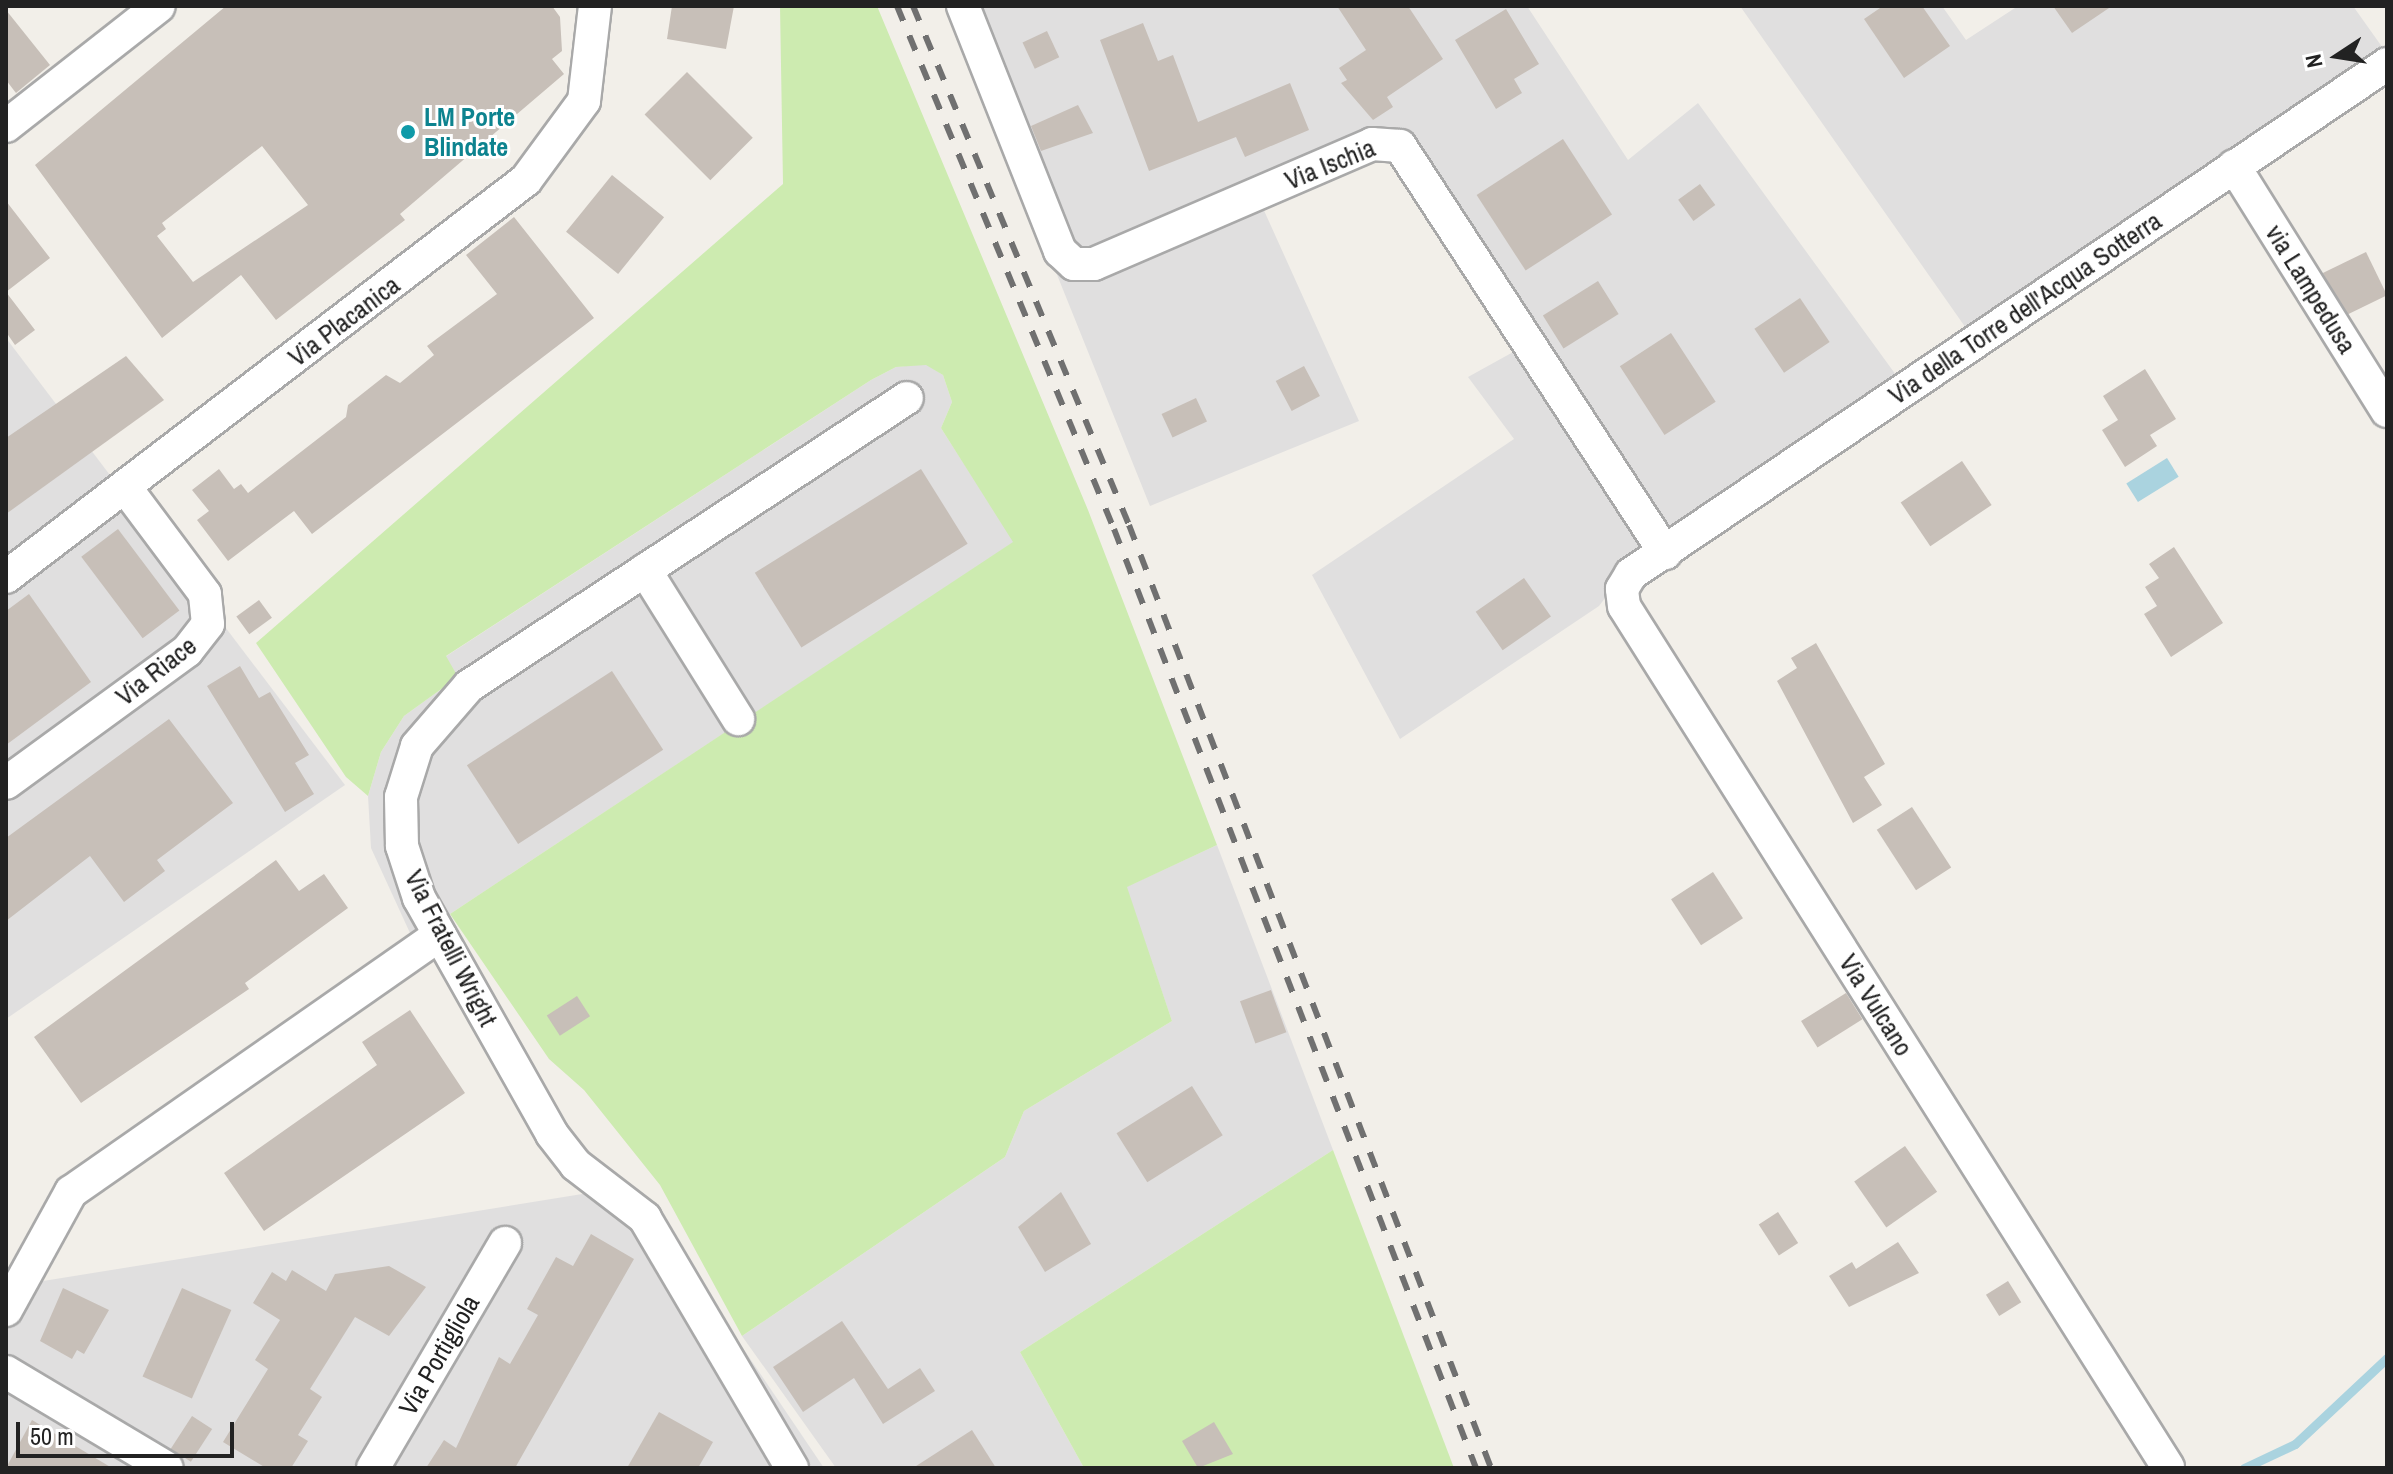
<!DOCTYPE html>
<html>
<head>
<meta charset="utf-8">
<style>
  body { margin:0 }
  #map { position:relative; width:2393px; height:1474px; overflow:hidden; background:#f2efe9; font-family:"Archivo Narrow",sans-serif }
  div>[style] { position:absolute }
  .residential>* { inset:0; background:#e0dfdf }
  .grass>* { inset:0; background:#cdebb0 }
  .water>* { inset:0; background:#aad3df; transform-origin:0 0 }
  .stream>* { height:9px; margin:-4.5px; padding:0 4.5px; transform-origin:4.5px; border-radius:4.5px; background:#aad3df }
  .building>* { inset:0; background:#c7bfb8; transform-origin:0 0 }
  .roads { filter:drop-shadow(2px 0 #a9a9a9) drop-shadow(-2px 0 #a9a9a9) drop-shadow(0 2px #a9a9a9) drop-shadow(0 -2px #a9a9a9) }
  .minor>* { height:32px; margin:-16px; padding:0 16px; transform-origin:16px; border-radius:16px; background:#fff }
  .rail>* { height:6px; margin-top:-3px; transform-origin:0; background:repeating-linear-gradient(90deg,#707070 0 16px,transparent 0 32px) }
  .dots>* { width:22px; height:22px; translate:-50% -50%; box-sizing:border-box; border:4px solid #fff; border-radius:50% }
  span { translate:-50% -50%; white-space:nowrap; text-align:center; line-height:1.15; -webkit-text-stroke:6px #fff; paint-order:stroke }
  .culture-label { font-size:26px; color:#0d838f; font-weight:700 }
  .left { translate:0 -50%; text-align:left }
  .street-label { font-size:26px; color:#222 }
  .frame { position:absolute; inset:0; border:8px solid #222; pointer-events:none }
  .north { position:absolute; left:2297px; top:16px; width:80px; height:80px; -webkit-text-stroke:6px #fff; paint-order:stroke; rotate:258deg; font-size:22px; font-weight:700; line-height:32px; text-align:center; color:#222 }
  .north::after { content:''; display:block; margin:auto; width:28px; height:36px; background:#222; clip-path:polygon(50% 0,100% 100%,50% 72%,0 100%) }
  .scale { position:absolute; left:16px; top:1422px; width:218px; height:36px; box-sizing:border-box; border:4px solid #222; border-top:0; padding-left:10px; font-size:24px; line-height:28px; white-space:nowrap; color:#222; -webkit-text-stroke:6px #fff; paint-order:stroke }
</style>
</head>
<body>
<div id="map">
  <div class="residential">
    <div style="clip-path:polygon(949px 6px,1527px 6px,1628px 160px,1698px 103px,1896px 375px,1640px 552px,1599px 606px,1400px 739px,1312px 575px,1514px 439px,1468px 377px,1515px 351px,1397px 165px,1366px 160px,1262px 206px,1359px 421px,1150px 506px)"></div>
    <div style="clip-path:polygon(1740px 6px,1942px 6px,1966px 40px,2018px 6px,2353px 6px,2385px 51px,1968px 331px)"></div>
    <div style="clip-path:polygon(6px 338px,345px 785px,6px 1019px)"></div>
    <div style="clip-path:polygon(926px 364px,943px 375px,952px 402px,941px 428px,1014px 542px,450px 914px,410px 933px,371px 848px,368px 796px,381px 752px,404px 716px,458px 677px,445px 657px,871px 380px,896px 367px)"></div>
    <div style="clip-path:polygon(1217px 845px,1333px 1150px,1020px 1352px,1084px 1468px,836px 1468px,742px 1336px,1005px 1157px,1024px 1111px,1172px 1021px,1126px 887px)"></div>
    <div style="clip-path:polygon(607px 1190px,659px 1224px,824px 1468px,6px 1468px,6px 1287px)"></div>
  </div>
  <div class="grass">
    <div style="clip-path:polygon(780px 6px,877px 6px,1088px 510px,1217px 845px,1127px 887px,1172px 1021px,1024px 1111px,1005px 1157px,742px 1336px,660px 1185px,584px 1090px,549px 1059px,450px 914px,1013px 542px,941px 428px,952px 402px,943px 375px,926px 365px,896px 367px,871px 380px,446px 656px,458px 677px,404px 716px,381px 752px,368px 796px,346px 777px,256px 643px,783px 184px)"></div>
    <div style="clip-path:polygon(1333px 1150px,1454px 1468px,1084px 1468px,1020px 1352px)"></div>
  </div>
  <div class="water">
    <div style="left:2167px;top:458px;width:22px;height:48px;rotate:58deg"></div>
  </div>
  <div class="stream">
    <div style="left:2244px;top:1468px;width:56px;rotate:-25.2deg"></div>
    <div style="left:2295px;top:1444px;width:126px;rotate:-43.1deg"></div>
  </div>
  <div class="building">
    <div style="clip-path:polygon(evenodd,226px 6px,552px 6px,560px 17px,562px 51px,552px 59px,564px 74px,400px 214px,405px 220px,276px 320px,241px 275px,162px 338px,35px 165px,226px 6px,262px 146px,308px 205px,193px 282px,157px 236px,166px 229px,162px 223px,262px 146px)"></div>
    <div style="clip-path:polygon(672px 6px,734px 6px,726px 49px,667px 39px)"></div>
    <div style="clip-path:polygon(1337px 6px,1408px 6px,1443px 59px,1387px 97px,1393px 107px,1373px 120px,1341px 83px,1347px 80px,1339px 68px,1366px 50px)"></div>
    <div style="clip-path:polygon(1883px 6px,1922px 6px,1950px 46px,1904px 78px,1864px 19px)"></div>
    <div style="clip-path:polygon(2053px 6px,2112px 6px,2072px 33px)"></div>
    <div style="clip-path:polygon(1506px 9px,1539px 64px,1514px 79px,1522px 93px,1496px 109px,1455px 40px)"></div>
    <div style="clip-path:polygon(6px 10px,50px 65px,16px 93px,6px 80px)"></div>
    <div style="clip-path:polygon(1143px 23px,1158px 61px,1173px 55px,1198px 122px,1290px 83px,1309px 130px,1245px 157px,1236px 137px,1149px 171px,1100px 40px)"></div>
    <div style="left:1047px;top:31px;width:29px;height:27px;rotate:65deg"></div>
    <div style="left:687px;top:72px;width:93px;height:60px;rotate:45deg"></div>
    <div style="clip-path:polygon(1078px 105px,1093px 133px,1041px 151px,1031px 126px)"></div>
    <div style="left:1563px;top:139px;width:90px;height:103px;rotate:57deg"></div>
    <div style="left:612px;top:175px;width:67px;height:73px;rotate:39deg"></div>
    <div style="left:1700px;top:184px;width:26px;height:27px;rotate:54deg"></div>
    <div style="clip-path:polygon(6px 201px,50px 258px,6px 292px,35px 330px,15px 345px,6px 332px)"></div>
    <div style="clip-path:polygon(514px 217px,594px 318px,312px 534px,294px 511px,228px 561px,197px 520px,209px 511px,192px 490px,219px 469px,234px 489px,241px 484px,248px 493px,346px 417px,348px 405px,386px 375px,400px 383px,434px 355px,427px 346px,497px 294px,466px 255px)"></div>
    <div style="left:2366px;top:252px;width:48px;height:48px;rotate:64deg"></div>
    <div style="left:1598px;top:281px;width:39px;height:65px;rotate:58deg"></div>
    <div style="left:1800px;top:298px;width:53px;height:55px;rotate:56deg"></div>
    <div style="left:1671px;top:333px;width:82px;height:61px;rotate:57deg"></div>
    <div style="clip-path:polygon(126px 356px,164px 400px,6px 514px,6px 438px)"></div>
    <div style="left:1304px;top:366px;width:34px;height:32px;rotate:62deg"></div>
    <div style="clip-path:polygon(2145px 369px,2176px 419px,2150px 435px,2157px 446px,2125px 467px,2102px 430px,2118px 420px,2103px 396px)"></div>
    <div style="left:1196px;top:398px;width:26px;height:38px;rotate:65deg"></div>
    <div style="left:1962px;top:461px;width:53px;height:74px;rotate:56deg"></div>
    <div style="left:921px;top:469px;width:88px;height:196px;rotate:58deg"></div>
    <div style="left:118px;top:529px;width:102px;height:46px;rotate:53deg"></div>
    <div style="clip-path:polygon(2174px 547px,2223px 623px,2171px 657px,2144px 614px,2157px 606px,2145px 587px,2159px 578px,2149px 564px)"></div>
    <div style="left:1524px;top:578px;width:47px;height:59px;rotate:55deg"></div>
    <div style="clip-path:polygon(29px 594px,91px 682px,6px 745px,6px 611px)"></div>
    <div style="left:259px;top:600px;width:22px;height:28px;rotate:54deg"></div>
    <div style="clip-path:polygon(1816px 643px,1885px 764px,1864px 777px,1882px 805px,1853px 823px,1777px 681px,1797px 668px,1791px 658px)"></div>
    <div style="clip-path:polygon(240px 666px,259px 698px,270px 692px,309px 755px,295px 763px,314px 794px,285px 812px,207px 686px)"></div>
    <div style="left:612px;top:671px;width:94px;height:173px;rotate:57deg"></div>
    <div style="clip-path:polygon(169px 719px,233px 803px,157px 860px,165px 871px,124px 902px,90px 856px,6px 921px,6px 838px)"></div>
    <div style="left:1912px;top:807px;width:72px;height:42px;rotate:57deg"></div>
    <div style="clip-path:polygon(276px 860px,299px 891px,324px 874px,348px 908px,245px 983px,249px 989px,81px 1103px,34px 1037px)"></div>
    <div style="left:1713px;top:872px;width:55px;height:50px;rotate:57deg"></div>
    <div style="left:1271px;top:990px;width:45px;height:33px;rotate:70deg"></div>
    <div style="left:1846px;top:993px;width:31px;height:53px;rotate:58deg"></div>
    <div style="left:577px;top:996px;width:24px;height:36px;rotate:57deg"></div>
    <div style="clip-path:polygon(410px 1010px,465px 1093px,264px 1231px,224px 1173px,377px 1065px,362px 1042px)"></div>
    <div style="left:1192px;top:1086px;width:58px;height:89px;rotate:58deg"></div>
    <div style="left:1905px;top:1146px;width:56px;height:62px;rotate:55deg"></div>
    <div style="clip-path:polygon(1061px 1192px,1091px 1244px,1045px 1272px,1018px 1227px)"></div>
    <div style="left:1778px;top:1212px;width:37px;height:23px;rotate:57deg"></div>
    <div style="clip-path:polygon(591px 1234px,634px 1259px,515px 1468px,426px 1468px,444px 1440px,456px 1448px,499px 1357px,510px 1364px,538px 1315px,527px 1309px,556px 1257px,573px 1266px)"></div>
    <div style="clip-path:polygon(1898px 1242px,1919px 1273px,1849px 1307px,1829px 1276px,1852px 1262px,1856px 1269px)"></div>
    <div style="clip-path:polygon(389px 1266px,426px 1287px,389px 1336px,355px 1317px,310px 1389px,322px 1397px,298px 1435px,308px 1441px,291px 1468px,266px 1468px,223px 1442px,268px 1369px,255px 1360px,280px 1320px,253px 1303px,272px 1272px,286px 1281px,292px 1270px,326px 1291px,335px 1274px)"></div>
    <div style="left:2008px;top:1281px;width:25px;height:26px;rotate:58deg"></div>
    <div style="clip-path:polygon(63px 1288px,109px 1310px,84px 1354px,77px 1350px,72px 1359px,40px 1341px)"></div>
    <div style="left:182px;top:1288px;width:54px;height:97px;rotate:24deg"></div>
    <div style="clip-path:polygon(842px 1321px,888px 1389px,920px 1368px,935px 1391px,883px 1424px,854px 1378px,803px 1412px,773px 1367px)"></div>
    <div style="clip-path:polygon(659px 1412px,713px 1442px,698px 1468px,627px 1468px)"></div>
    <div style="left:192px;top:1416px;width:24px;height:39px;rotate:33deg"></div>
    <div style="clip-path:polygon(32px 1420px,112px 1468px,6px 1468px)"></div>
    <div style="clip-path:polygon(1214px 1422px,1233px 1454px,1198px 1468px,1182px 1441px)"></div>
    <div style="clip-path:polygon(972px 1430px,996px 1468px,913px 1468px)"></div>
  </div>
  <div class="roads">
    <div class="minor">
      <div style="left:963px;top:6px;width:264px;rotate:68.4deg"></div>
      <div style="left:1060px;top:251px;width:19px;rotate:43deg"></div>
      <div style="left:1074px;top:264px;width:20px"></div>
      <div style="left:1094px;top:264px;width:303px;rotate:-23.3deg"></div>
      <div style="left:1372px;top:144px;width:28px;rotate:4deg"></div>
      <div style="left:1400px;top:146px;width:486px;rotate:56.9deg"></div>
      <div style="left:6px;top:126px;width:194px;rotate:-38.1deg"></div>
      <div style="left:2234px;top:166px;width:289px;rotate:58deg"></div>
      <div style="left:645px;top:570px;width:176px;rotate:58deg"></div>
      <div style="left:6px;top:577px;width:654px;rotate:-37.36deg"></div>
      <div style="left:526px;top:180px;width:98px;rotate:-53.7deg"></div>
      <div style="left:584px;top:101px;width:96px;rotate:-83.4deg"></div>
      <div style="left:6px;top:783px;width:224px;rotate:-36.1deg"></div>
      <div style="left:187px;top:651px;width:34px;rotate:-52deg"></div>
      <div style="left:208px;top:624px;width:30px;rotate:-96deg"></div>
      <div style="left:205px;top:594px;width:134px;rotate:-126.8deg"></div>
      <div style="left:6px;top:1310px;width:135px;rotate:-61.2deg"></div>
      <div style="left:71px;top:1192px;width:449px;rotate:-34.9deg"></div>
      <div style="left:6px;top:1372px;width:187px;rotate:30.8deg"></div>
      <div style="left:2168px;top:1467px;width:1018px;rotate:-122.29deg"></div>
      <div style="left:1624px;top:606px;width:17px;rotate:-97deg"></div>
      <div style="left:1622px;top:589px;width:17px;rotate:-59deg"></div>
      <div style="left:1631px;top:574px;width:912px;rotate:-34deg"></div>
      <div style="left:373px;top:1468px;width:261px;rotate:-59.6deg"></div>
      <div style="left:792px;top:1468px;width:290px;rotate:-120.5deg"></div>
      <div style="left:645px;top:1218px;width:87px;rotate:-142.5deg"></div>
      <div style="left:576px;top:1165px;width:39px;rotate:-128deg"></div>
      <div style="left:552px;top:1134px;width:271px;rotate:-119.4deg"></div>
      <div style="left:419px;top:898px;width:55px;rotate:-108.1deg"></div>
      <div style="left:402px;top:846px;width:49px;rotate:-91.2deg"></div>
      <div style="left:401px;top:797px;width:53px;rotate:-72.6deg"></div>
      <div style="left:417px;top:746px;width:79px;rotate:-49.1deg"></div>
      <div style="left:469px;top:686px;width:524px;rotate:-33.33deg"></div>
    </div>
  </div>
  <div class="rail">
    <div style="left:897px;top:6px;width:566px;rotate:67.47deg"></div>
    <div style="left:1114px;top:529px;width:1006px;rotate:68.92deg"></div>
    <div style="left:913px;top:6px;width:562px;rotate:67.4deg"></div>
    <div style="left:1129px;top:525px;width:1010px;rotate:69deg"></div>
  </div>
  <div class="dots">
    <div style="left:408px;top:132px;background:#0f9aa8"></div>
  </div>
  <div class="culture-label">
    <span class="left" style="left:424px;top:132px">LM Porte<br>Blindate</span>
  </div>
  <div class="street-label">
    <span style="left:1330px;top:164px;rotate:-22deg">Via Ischia</span>
    <span style="left:2311px;top:289px;rotate:58deg">via Lampedusa</span>
    <span style="left:2025px;top:308px;rotate:-34deg">Via della Torre dell'Acqua Sotterra</span>
    <span style="left:344px;top:321px;rotate:-37deg">Via Placanica</span>
    <span style="left:156px;top:671px;rotate:-38deg">Via Riace</span>
    <span style="left:451px;top:948px;rotate:63deg">Via Fratelli Wright</span>
    <span style="left:1876px;top:1005px;rotate:58deg">Via Vulcano</span>
    <span style="left:439px;top:1355px;rotate:-60deg">Via Portigliola</span>
  </div>
  <div class="frame"></div>
  <div class="north">N</div>
  <div class="scale">50 m</div>
</div>
</body>
</html>
